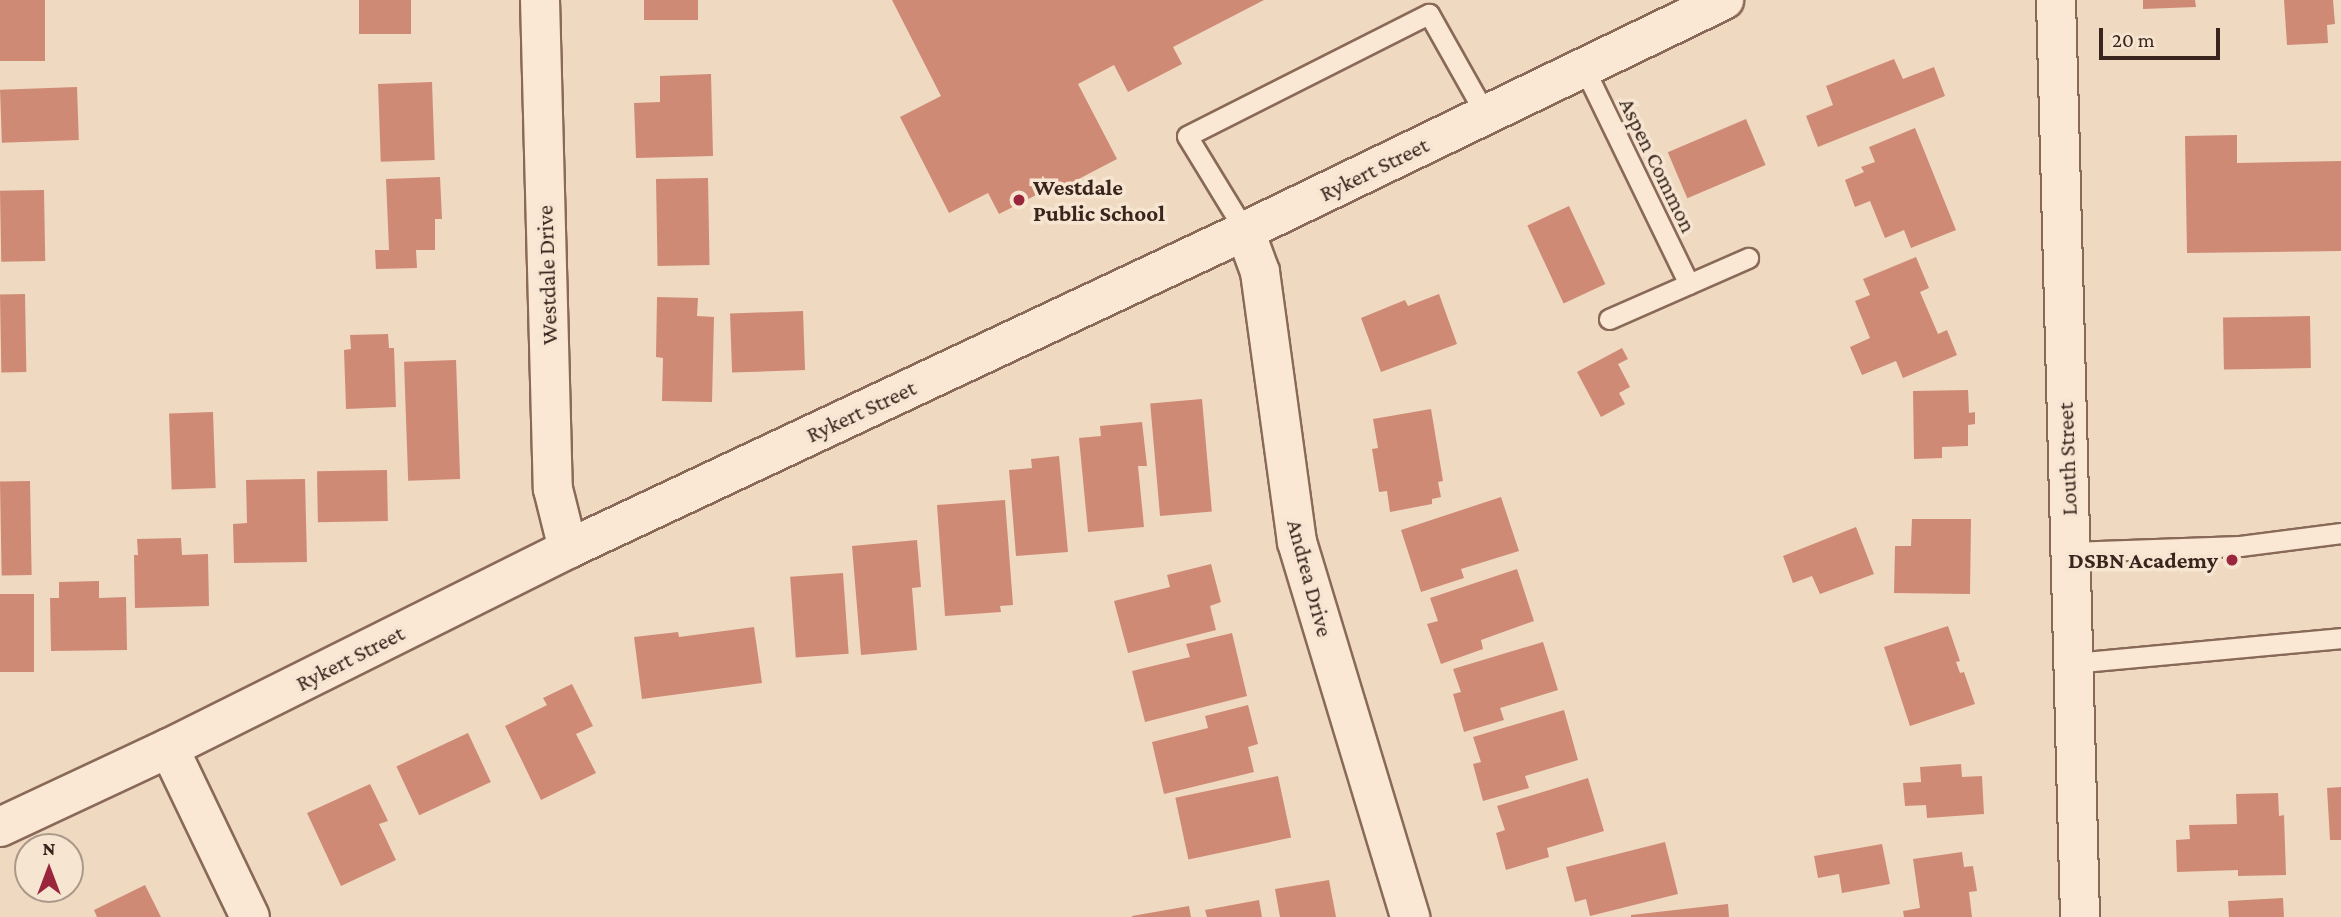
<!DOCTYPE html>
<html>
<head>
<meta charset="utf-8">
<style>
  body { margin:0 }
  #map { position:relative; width:2341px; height:917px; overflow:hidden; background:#efd9c1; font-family:"Crimson Pro",serif }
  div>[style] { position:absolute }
  .building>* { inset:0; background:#cf8a76; transform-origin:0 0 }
  .roads { filter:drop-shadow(2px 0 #896958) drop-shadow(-2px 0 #896958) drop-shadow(0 2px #896958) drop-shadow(0 -2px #896958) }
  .lane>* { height:19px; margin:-9.5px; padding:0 9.5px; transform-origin:9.5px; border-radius:9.5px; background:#fae8d5 }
  .street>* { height:38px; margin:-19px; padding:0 19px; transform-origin:19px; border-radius:19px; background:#fae8d5 }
  .secondary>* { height:38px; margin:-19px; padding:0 19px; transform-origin:19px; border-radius:19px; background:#fae8d5 }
  .dots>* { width:19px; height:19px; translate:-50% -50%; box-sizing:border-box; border:4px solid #f6e5d1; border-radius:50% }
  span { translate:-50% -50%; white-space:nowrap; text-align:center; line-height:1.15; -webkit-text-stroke:7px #f6e5d1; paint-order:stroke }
  .street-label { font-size:23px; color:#39251d }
  .poi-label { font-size:23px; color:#39251d; font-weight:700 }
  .left { translate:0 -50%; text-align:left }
  .right { translate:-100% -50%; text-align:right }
  .north { position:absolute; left:14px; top:833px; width:70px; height:70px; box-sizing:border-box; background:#f6e5d1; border:2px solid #aa9889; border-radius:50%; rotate:0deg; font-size:19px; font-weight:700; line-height:28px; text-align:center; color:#39251d }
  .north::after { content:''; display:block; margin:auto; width:24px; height:32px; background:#9a263d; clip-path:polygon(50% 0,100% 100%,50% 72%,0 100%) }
  .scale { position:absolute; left:2099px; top:28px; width:121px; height:32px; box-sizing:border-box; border:4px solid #39251d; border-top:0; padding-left:9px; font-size:21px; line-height:24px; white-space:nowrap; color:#39251d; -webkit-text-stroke:5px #f6e5d1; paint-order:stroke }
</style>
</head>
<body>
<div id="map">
  <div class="building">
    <div style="left:0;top:0;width:45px;height:61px"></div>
    <div style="left:359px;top:0;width:52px;height:34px"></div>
    <div style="left:644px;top:0;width:54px;height:20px"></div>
    <div style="clip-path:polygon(892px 0,1264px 0,1173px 47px,1182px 64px,1128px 92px,1114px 65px,1078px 84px,1117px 159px,1048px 195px,1046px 190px,999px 214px,988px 193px,949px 213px,900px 117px,941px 96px)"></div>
    <div style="clip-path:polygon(2143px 0,2195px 0,2196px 7px,2143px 9px)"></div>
    <div style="clip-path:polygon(2284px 0,2333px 0,2335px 24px,2327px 25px,2328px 43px,2287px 45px)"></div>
    <div style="clip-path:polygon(1894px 59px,1903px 79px,1934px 67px,1945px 96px,1818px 147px,1806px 116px,1833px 105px,1826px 86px)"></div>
    <div style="clip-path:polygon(711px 74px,713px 156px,636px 158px,634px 103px,660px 102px,660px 76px)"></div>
    <div style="left:432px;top:82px;width:78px;height:54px;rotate:88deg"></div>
    <div style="left:77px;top:87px;width:53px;height:77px;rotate:88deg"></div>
    <div style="left:1746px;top:119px;width:50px;height:85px;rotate:67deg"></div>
    <div style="clip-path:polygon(1915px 128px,1956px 230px,1911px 248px,1904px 230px,1885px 238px,1870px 201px,1855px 207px,1845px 180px,1864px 172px,1861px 167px,1875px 162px,1869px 147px)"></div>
    <div style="clip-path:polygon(2237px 135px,2237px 163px,2341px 161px,2341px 251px,2187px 253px,2185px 136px)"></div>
    <div style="clip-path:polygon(440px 177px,442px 219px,435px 219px,435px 250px,416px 250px,417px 268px,376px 269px,375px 250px,389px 250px,386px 179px)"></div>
    <div style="left:708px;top:178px;width:87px;height:52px;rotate:89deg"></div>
    <div style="left:44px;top:190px;width:71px;height:44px;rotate:89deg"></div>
    <div style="left:1569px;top:206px;width:86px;height:46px;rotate:65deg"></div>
    <div style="clip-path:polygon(1916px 257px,1929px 288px,1920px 292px,1938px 334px,1947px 330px,1957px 355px,1903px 378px,1896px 361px,1862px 375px,1850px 347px,1870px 338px,1855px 301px,1870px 295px,1863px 279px)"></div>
    <div style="left:25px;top:294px;width:78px;height:25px;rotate:89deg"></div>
    <div style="clip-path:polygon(1439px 294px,1457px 344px,1381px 372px,1361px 318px,1405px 300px,1408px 306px)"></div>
    <div style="clip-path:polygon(657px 297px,698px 298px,697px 316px,714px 317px,712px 402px,662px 401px,663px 358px,656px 357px)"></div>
    <div style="left:803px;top:311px;width:59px;height:73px;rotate:88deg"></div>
    <div style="left:2310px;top:316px;width:52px;height:87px;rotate:89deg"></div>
    <div style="clip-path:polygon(388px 334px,389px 348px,394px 348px,396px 407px,346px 409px,344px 350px,351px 349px,350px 335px)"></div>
    <div style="clip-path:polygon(1622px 348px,1628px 359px,1618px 364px,1630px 387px,1619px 393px,1625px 404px,1601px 417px,1577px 372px)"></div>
    <div style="left:456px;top:360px;width:119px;height:52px;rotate:88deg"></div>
    <div style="clip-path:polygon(1968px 390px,1969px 413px,1975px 412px,1975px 424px,1968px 425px,1968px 446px,1942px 447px,1942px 458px,1914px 459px,1913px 391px)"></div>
    <div style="left:1202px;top:399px;width:113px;height:52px;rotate:85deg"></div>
    <div style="clip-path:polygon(1431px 409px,1443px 481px,1438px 482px,1441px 497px,1432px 499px,1432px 504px,1390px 512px,1387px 491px,1379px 492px,1372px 449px,1378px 448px,1373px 419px)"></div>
    <div style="left:213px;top:412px;width:76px;height:44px;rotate:88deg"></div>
    <div style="clip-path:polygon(1142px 422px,1147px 466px,1138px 466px,1144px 527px,1088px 532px,1079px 438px,1101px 436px,1100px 426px)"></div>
    <div style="clip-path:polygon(1059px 456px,1068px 552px,1016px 556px,1009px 470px,1032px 468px,1031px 459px)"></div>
    <div style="left:387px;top:470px;width:51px;height:70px;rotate:89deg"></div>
    <div style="clip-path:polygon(305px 479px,307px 562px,234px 563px,233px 524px,247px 523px,246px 480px)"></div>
    <div style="left:30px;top:481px;width:94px;height:30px;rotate:89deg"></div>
    <div style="clip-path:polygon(1501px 497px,1519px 551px,1461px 569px,1464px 578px,1421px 592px,1401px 530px)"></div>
    <div style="clip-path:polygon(1005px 500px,1013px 605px,1000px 606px,1001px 612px,945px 616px,937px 505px)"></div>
    <div style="clip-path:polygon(1912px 519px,1971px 519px,1970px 594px,1894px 593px,1895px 546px,1911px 546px)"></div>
    <div style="clip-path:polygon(1856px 527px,1874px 574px,1820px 594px,1812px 576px,1793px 583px,1783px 556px)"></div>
    <div style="clip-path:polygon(181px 538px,182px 555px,208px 554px,209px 606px,135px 608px,134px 555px,138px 555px,137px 539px)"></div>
    <div style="clip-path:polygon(917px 540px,921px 587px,912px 588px,917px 650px,861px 655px,852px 546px)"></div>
    <div style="clip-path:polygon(1211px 564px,1221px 602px,1210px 606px,1216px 630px,1128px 653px,1114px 601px,1170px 587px,1167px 575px)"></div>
    <div style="clip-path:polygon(1517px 569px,1534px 621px,1481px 640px,1483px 649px,1441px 664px,1427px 624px,1438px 621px,1430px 598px)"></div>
    <div style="left:843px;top:573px;width:81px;height:53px;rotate:86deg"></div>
    <div style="clip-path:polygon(99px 581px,99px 598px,126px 597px,127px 650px,51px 651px,50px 598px,59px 598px,59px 582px)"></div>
    <div style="left:0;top:594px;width:34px;height:78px"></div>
    <div style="clip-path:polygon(1948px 626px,1960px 661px,1956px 662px,1960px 673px,1964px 672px,1975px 704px,1910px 726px,1884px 647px)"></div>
    <div style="clip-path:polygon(754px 627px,762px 683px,642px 699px,634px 637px,678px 632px,679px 637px)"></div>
    <div style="clip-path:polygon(1232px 633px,1247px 696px,1145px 722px,1132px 671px,1190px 657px,1186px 644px)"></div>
    <div style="clip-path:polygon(1543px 642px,1558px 690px,1500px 708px,1504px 720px,1464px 732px,1453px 694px,1461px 692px,1453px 669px)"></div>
    <div style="clip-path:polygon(572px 684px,593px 726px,576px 734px,596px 773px,541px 800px,505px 726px,547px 705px,543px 698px)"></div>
    <div style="clip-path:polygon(1248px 705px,1258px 744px,1248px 747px,1254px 772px,1164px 794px,1152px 742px,1208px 728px,1205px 716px)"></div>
    <div style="clip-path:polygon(1564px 710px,1578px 760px,1525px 776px,1529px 788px,1483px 801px,1473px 764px,1481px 762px,1473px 737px)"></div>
    <div style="left:468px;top:733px;width:54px;height:79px;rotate:65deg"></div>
    <div style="clip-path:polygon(1961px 764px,1962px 777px,1982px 776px,1984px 814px,1927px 818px,1926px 805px,1905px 806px,1903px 783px,1921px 782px,1920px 767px)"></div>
    <div style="left:1278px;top:776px;width:63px;height:105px;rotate:78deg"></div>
    <div style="clip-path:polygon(1588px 778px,1604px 831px,1547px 848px,1549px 857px,1506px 870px,1496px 833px,1505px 830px,1497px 806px)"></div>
    <div style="clip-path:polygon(370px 784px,388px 821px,379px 824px,396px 860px,341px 886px,307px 813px)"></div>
    <div style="clip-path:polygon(2341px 787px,2341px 840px,2330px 840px,2327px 788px)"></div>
    <div style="clip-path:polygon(2278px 793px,2279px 816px,2284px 815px,2286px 875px,2238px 876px,2238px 870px,2177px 872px,2176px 840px,2190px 839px,2189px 825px,2237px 824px,2236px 794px)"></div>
    <div style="clip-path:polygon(1665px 842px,1678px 894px,1590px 916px,1586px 899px,1575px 902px,1566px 867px)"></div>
    <div style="clip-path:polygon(1882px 844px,1890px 884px,1842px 893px,1839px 874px,1818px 878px,1814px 856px)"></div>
    <div style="clip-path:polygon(1962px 852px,1964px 867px,1973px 866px,1977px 891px,1969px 892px,1972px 917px,1904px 917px,1903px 911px,1920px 908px,1913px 859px)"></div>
    <div style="clip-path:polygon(1329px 880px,1336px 917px,1280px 917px,1275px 889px)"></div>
    <div style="clip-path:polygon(145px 885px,161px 917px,97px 917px,94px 910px)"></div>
    <div style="left:2283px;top:898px;width:19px;height:55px;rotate:87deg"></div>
    <div style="clip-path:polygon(1259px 900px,1262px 917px,1207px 917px,1205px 910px)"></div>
    <div style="clip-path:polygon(1728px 904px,1729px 917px,1631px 917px,1631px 915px)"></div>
    <div style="clip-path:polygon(1189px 906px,1191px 917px,1132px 917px,1132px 916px)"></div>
  </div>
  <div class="roads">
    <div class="lane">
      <div style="left:1584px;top:68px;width:240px;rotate:64.1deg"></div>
      <div style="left:1245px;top:231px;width:111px;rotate:-121.4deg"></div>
      <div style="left:1187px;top:136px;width:271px;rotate:-26.8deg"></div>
      <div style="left:1429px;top:14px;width:116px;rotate:60.6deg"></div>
      <div style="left:1609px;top:319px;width:152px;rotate:-23.7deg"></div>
      <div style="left:2070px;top:552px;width:170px;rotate:-2deg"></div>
      <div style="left:2240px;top:546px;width:102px;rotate:-7.3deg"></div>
      <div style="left:2073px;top:663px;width:269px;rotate:-5.3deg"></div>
    </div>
    <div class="street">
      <div style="left:540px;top:0;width:489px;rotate:88.5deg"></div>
      <div style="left:553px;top:489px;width:62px;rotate:76deg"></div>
      <div style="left:1245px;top:231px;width:44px;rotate:69.9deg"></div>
      <div style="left:1260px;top:272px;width:273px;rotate:82.2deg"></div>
      <div style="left:1297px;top:542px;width:392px;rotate:73.2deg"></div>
      <div style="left:169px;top:748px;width:187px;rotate:64.4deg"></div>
    </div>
    <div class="secondary">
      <div style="left:2056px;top:0;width:917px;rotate:88.5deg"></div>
      <div style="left:0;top:827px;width:187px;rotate:-25.1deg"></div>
      <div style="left:169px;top:748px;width:446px;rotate:-26.5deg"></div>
      <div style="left:568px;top:549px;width:748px;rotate:-25.16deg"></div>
      <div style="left:1245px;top:231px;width:532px;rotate:-25.75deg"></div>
    </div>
  </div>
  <div class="dots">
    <div style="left:1019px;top:200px;background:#9a263d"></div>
    <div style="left:2232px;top:560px;background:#9a263d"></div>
  </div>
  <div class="street-label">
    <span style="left:1658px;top:165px;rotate:64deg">Aspen Common</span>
    <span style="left:1374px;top:169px;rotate:-26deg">Rykert Street</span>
    <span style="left:547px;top:275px;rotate:-92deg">Westdale Drive</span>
    <span style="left:861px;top:411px;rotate:-25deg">Rykert Street</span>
    <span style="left:2067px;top:459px;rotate:-92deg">Louth Street</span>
    <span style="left:1310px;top:578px;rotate:75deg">Andrea Drive</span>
    <span style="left:350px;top:658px;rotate:-27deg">Rykert Street</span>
  </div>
  <div class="poi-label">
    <span class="left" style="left:1033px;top:200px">Westdale<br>Public School</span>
    <span class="right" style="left:2218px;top:560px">DSBN Academy</span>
  </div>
  <div class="north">N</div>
  <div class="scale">20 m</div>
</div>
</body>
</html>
